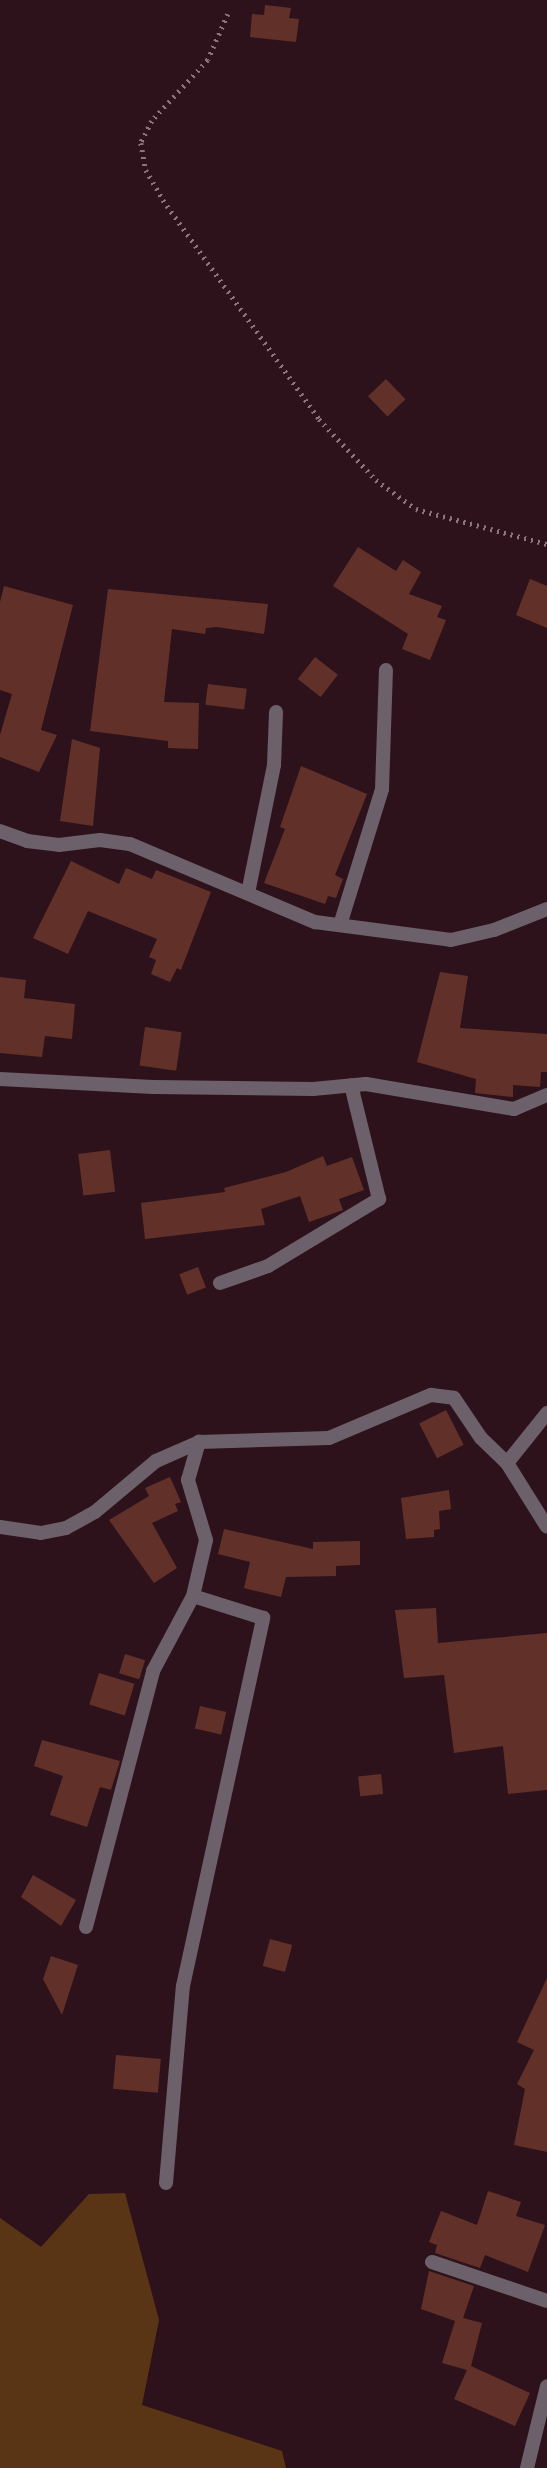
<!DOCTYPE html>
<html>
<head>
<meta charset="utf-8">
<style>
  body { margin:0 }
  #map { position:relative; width:547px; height:2468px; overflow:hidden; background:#2e121b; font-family:Overpass,sans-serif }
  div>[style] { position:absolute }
  .green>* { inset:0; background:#5a3515 }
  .building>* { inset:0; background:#613129; transform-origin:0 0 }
  .path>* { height:4.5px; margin-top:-2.25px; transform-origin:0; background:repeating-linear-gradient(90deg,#8c747b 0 2px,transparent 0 7px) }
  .lane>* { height:14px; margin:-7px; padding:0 7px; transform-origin:7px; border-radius:7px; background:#6c606a }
  .street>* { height:14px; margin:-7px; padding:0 7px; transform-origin:7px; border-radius:7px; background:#6c606a }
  span { translate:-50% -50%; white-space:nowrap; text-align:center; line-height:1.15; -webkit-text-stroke:7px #0f0407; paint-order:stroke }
</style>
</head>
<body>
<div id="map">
  <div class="green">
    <div style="clip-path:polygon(125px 2193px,159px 2320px,142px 2405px,282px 2451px,286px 2468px,0 2468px,0 2218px,41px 2247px,89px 2194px)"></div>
  </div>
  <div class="building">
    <div style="clip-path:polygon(265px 5px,291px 8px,289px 18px,299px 19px,296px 42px,250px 37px,252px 14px,264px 15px)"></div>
    <div style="left:386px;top:379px;width:28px;height:25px;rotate:46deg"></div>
    <div style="clip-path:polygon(358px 547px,396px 571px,403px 560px,421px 572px,409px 594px,442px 606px,437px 617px,446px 620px,430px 660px,402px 649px,408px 634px,333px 586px)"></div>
    <div style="clip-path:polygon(530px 579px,547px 586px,547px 628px,516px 615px)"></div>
    <div style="clip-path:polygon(4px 586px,73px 605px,41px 730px,57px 735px,39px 772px,0 757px,0 735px,12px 694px,0 690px,0 602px)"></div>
    <div style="clip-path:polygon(108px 589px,268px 604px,264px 634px,217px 627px,206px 628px,205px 634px,172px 629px,164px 702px,199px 703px,198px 749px,168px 748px,168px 741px,90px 731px)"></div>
    <div style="left:315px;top:657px;width:29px;height:28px;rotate:38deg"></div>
    <div style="left:208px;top:684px;width:39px;height:21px;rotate:7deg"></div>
    <div style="clip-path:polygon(72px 739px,100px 748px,93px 826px,60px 821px)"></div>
    <div style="clip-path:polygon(301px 766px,367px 794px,335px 875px,343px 879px,336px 898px,328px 896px,325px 904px,264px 883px,285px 829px,280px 827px)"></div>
    <div style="clip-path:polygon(71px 861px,119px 884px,126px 868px,152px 879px,156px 870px,211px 892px,181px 970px,177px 968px,170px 982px,151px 974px,156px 960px,149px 957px,157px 939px,88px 911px,68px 954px,33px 938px)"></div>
    <div style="clip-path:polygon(440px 972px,468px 976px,460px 1028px,547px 1034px,547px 1072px,541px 1072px,540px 1087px,513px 1085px,513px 1097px,475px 1093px,476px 1079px,417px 1062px)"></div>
    <div style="clip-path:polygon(0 977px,26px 980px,24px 998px,75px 1004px,72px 1039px,45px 1036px,42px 1057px,0 1053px)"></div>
    <div style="left:145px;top:1027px;width:37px;height:39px;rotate:8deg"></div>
    <div style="left:110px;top:1150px;width:42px;height:32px;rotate:83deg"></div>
    <div style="clip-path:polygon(323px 1156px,327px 1166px,352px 1157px,364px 1190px,339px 1199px,343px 1210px,309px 1222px,300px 1196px,261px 1209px,265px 1225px,145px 1239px,141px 1203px,225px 1192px,224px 1188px,286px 1172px)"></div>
    <div style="left:198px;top:1267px;width:22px;height:20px;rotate:69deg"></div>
    <div style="left:446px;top:1410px;width:39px;height:30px;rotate:63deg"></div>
    <div style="clip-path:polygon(170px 1477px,181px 1502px,175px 1504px,178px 1511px,152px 1523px,177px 1568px,154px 1583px,109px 1520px,149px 1496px,145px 1488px)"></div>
    <div style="clip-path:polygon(449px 1490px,451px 1509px,439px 1511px,440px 1529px,434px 1530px,434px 1537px,406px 1539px,401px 1498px)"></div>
    <div style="clip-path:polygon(224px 1529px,313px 1549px,313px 1542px,360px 1541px,360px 1565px,336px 1566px,336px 1576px,286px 1577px,281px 1597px,244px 1588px,250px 1562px,218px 1554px)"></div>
    <div style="clip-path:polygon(436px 1608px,438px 1643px,547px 1633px,547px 1790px,508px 1794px,503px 1746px,454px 1753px,444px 1675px,404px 1678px,395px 1610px)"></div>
    <div style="left:125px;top:1654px;width:21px;height:20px;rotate:17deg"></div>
    <div style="left:99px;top:1673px;width:37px;height:33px;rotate:17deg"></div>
    <div style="left:200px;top:1706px;width:27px;height:23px;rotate:13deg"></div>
    <div style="clip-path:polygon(42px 1740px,120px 1761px,111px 1790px,100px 1787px,87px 1827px,50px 1815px,63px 1776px,34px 1766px)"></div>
    <div style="left:381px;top:1774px;width:20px;height:23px;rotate:84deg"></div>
    <div style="clip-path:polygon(33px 1875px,76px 1900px,61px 1926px,21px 1897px)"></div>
    <div style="left:270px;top:1939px;width:23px;height:28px;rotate:15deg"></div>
    <div style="clip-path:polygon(51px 1956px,78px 1965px,62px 2015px,43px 1979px)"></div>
    <div style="clip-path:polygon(547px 1978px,547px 2152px,514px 2145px,525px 2089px,517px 2084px,534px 2050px,517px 2042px)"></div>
    <div style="left:116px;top:2055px;width:45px;height:34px;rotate:5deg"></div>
    <div style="clip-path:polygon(488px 2191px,521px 2202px,516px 2216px,545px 2225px,528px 2272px,485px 2255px,480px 2268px,435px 2253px,437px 2245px,429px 2242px,441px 2211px,477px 2225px)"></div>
    <div style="clip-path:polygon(429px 2271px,474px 2286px,463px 2318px,482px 2323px,471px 2366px,530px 2393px,515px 2426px,454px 2399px,467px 2370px,442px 2363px,455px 2321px,421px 2309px)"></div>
  </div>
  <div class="path">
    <div style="left:228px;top:14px;width:50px;rotate:113.5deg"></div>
    <div style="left:208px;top:60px;width:83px;rotate:132.6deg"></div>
    <div style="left:152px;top:121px;width:25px;rotate:117deg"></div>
    <div style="left:141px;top:143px;width:27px;rotate:80deg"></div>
    <div style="left:146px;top:170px;width:34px;rotate:60deg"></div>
    <div style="left:163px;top:200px;width:269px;rotate:54.5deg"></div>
    <div style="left:319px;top:419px;width:83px;rotate:46.9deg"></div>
    <div style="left:376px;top:480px;width:49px;rotate:35.9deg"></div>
    <div style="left:416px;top:509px;width:136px;rotate:15deg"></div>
  </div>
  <div class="lane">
    <div style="left:248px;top:893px;width:131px;rotate:-78.5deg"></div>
    <div style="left:274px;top:765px;width:53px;rotate:-87.8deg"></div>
    <div style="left:340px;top:925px;width:142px;rotate:-72.8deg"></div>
    <div style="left:382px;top:789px;width:119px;rotate:-88.1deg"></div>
    <div style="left:220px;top:1283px;width:51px;rotate:-19.5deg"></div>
    <div style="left:268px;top:1266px;width:130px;rotate:-31.1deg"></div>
    <div style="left:379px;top:1199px;width:117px;rotate:-103.8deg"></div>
    <div style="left:432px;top:2262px;width:121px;rotate:18.7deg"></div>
  </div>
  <div class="street">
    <div style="left:0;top:831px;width:29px;rotate:20deg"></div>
    <div style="left:27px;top:841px;width:32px;rotate:7deg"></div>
    <div style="left:59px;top:845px;width:41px;rotate:-7deg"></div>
    <div style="left:100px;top:840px;width:30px;rotate:8deg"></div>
    <div style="left:130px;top:844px;width:201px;rotate:22.9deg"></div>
    <div style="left:315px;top:922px;width:137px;rotate:7.5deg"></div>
    <div style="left:451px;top:940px;width:44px;rotate:-13.1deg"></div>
    <div style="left:494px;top:930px;width:57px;rotate:-21.6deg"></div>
    <div style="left:0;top:1079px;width:153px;rotate:3deg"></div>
    <div style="left:153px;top:1087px;width:160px;rotate:0.7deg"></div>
    <div style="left:313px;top:1089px;width:53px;rotate:-5.4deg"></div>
    <div style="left:366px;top:1084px;width:150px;rotate:9.6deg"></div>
    <div style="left:514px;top:1109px;width:36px;rotate:-23deg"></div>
    <div style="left:507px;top:1463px;width:64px;rotate:-51.3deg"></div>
    <div style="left:0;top:1527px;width:41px;rotate:8.3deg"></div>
    <div style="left:41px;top:1533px;width:25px;rotate:-11deg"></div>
    <div style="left:66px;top:1528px;width:33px;rotate:-29deg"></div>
    <div style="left:95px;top:1512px;width:80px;rotate:-39.9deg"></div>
    <div style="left:156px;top:1461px;width:47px;rotate:-23.8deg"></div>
    <div style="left:199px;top:1442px;width:130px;rotate:-1.8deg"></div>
    <div style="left:329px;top:1438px;width:111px;rotate:-22.9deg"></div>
    <div style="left:431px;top:1395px;width:23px;rotate:7deg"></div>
    <div style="left:454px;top:1398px;width:48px;rotate:56deg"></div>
    <div style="left:481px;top:1438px;width:36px;rotate:44deg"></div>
    <div style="left:507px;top:1463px;width:75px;rotate:58deg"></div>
    <div style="left:86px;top:1927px;width:265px;rotate:-75.3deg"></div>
    <div style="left:153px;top:1671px;width:85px;rotate:-61.9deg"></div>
    <div style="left:193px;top:1596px;width:57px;rotate:-76.9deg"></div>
    <div style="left:206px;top:1540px;width:63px;rotate:-106.7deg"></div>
    <div style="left:188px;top:1480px;width:40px;rotate:-74deg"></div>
    <div style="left:166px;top:2183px;width:198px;rotate:-85.1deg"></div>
    <div style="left:183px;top:1986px;width:377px;rotate:-77.7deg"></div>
    <div style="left:263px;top:1618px;width:73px;rotate:-162.6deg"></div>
    <div style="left:527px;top:2468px;width:84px;rotate:-76.3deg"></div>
  </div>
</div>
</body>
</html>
